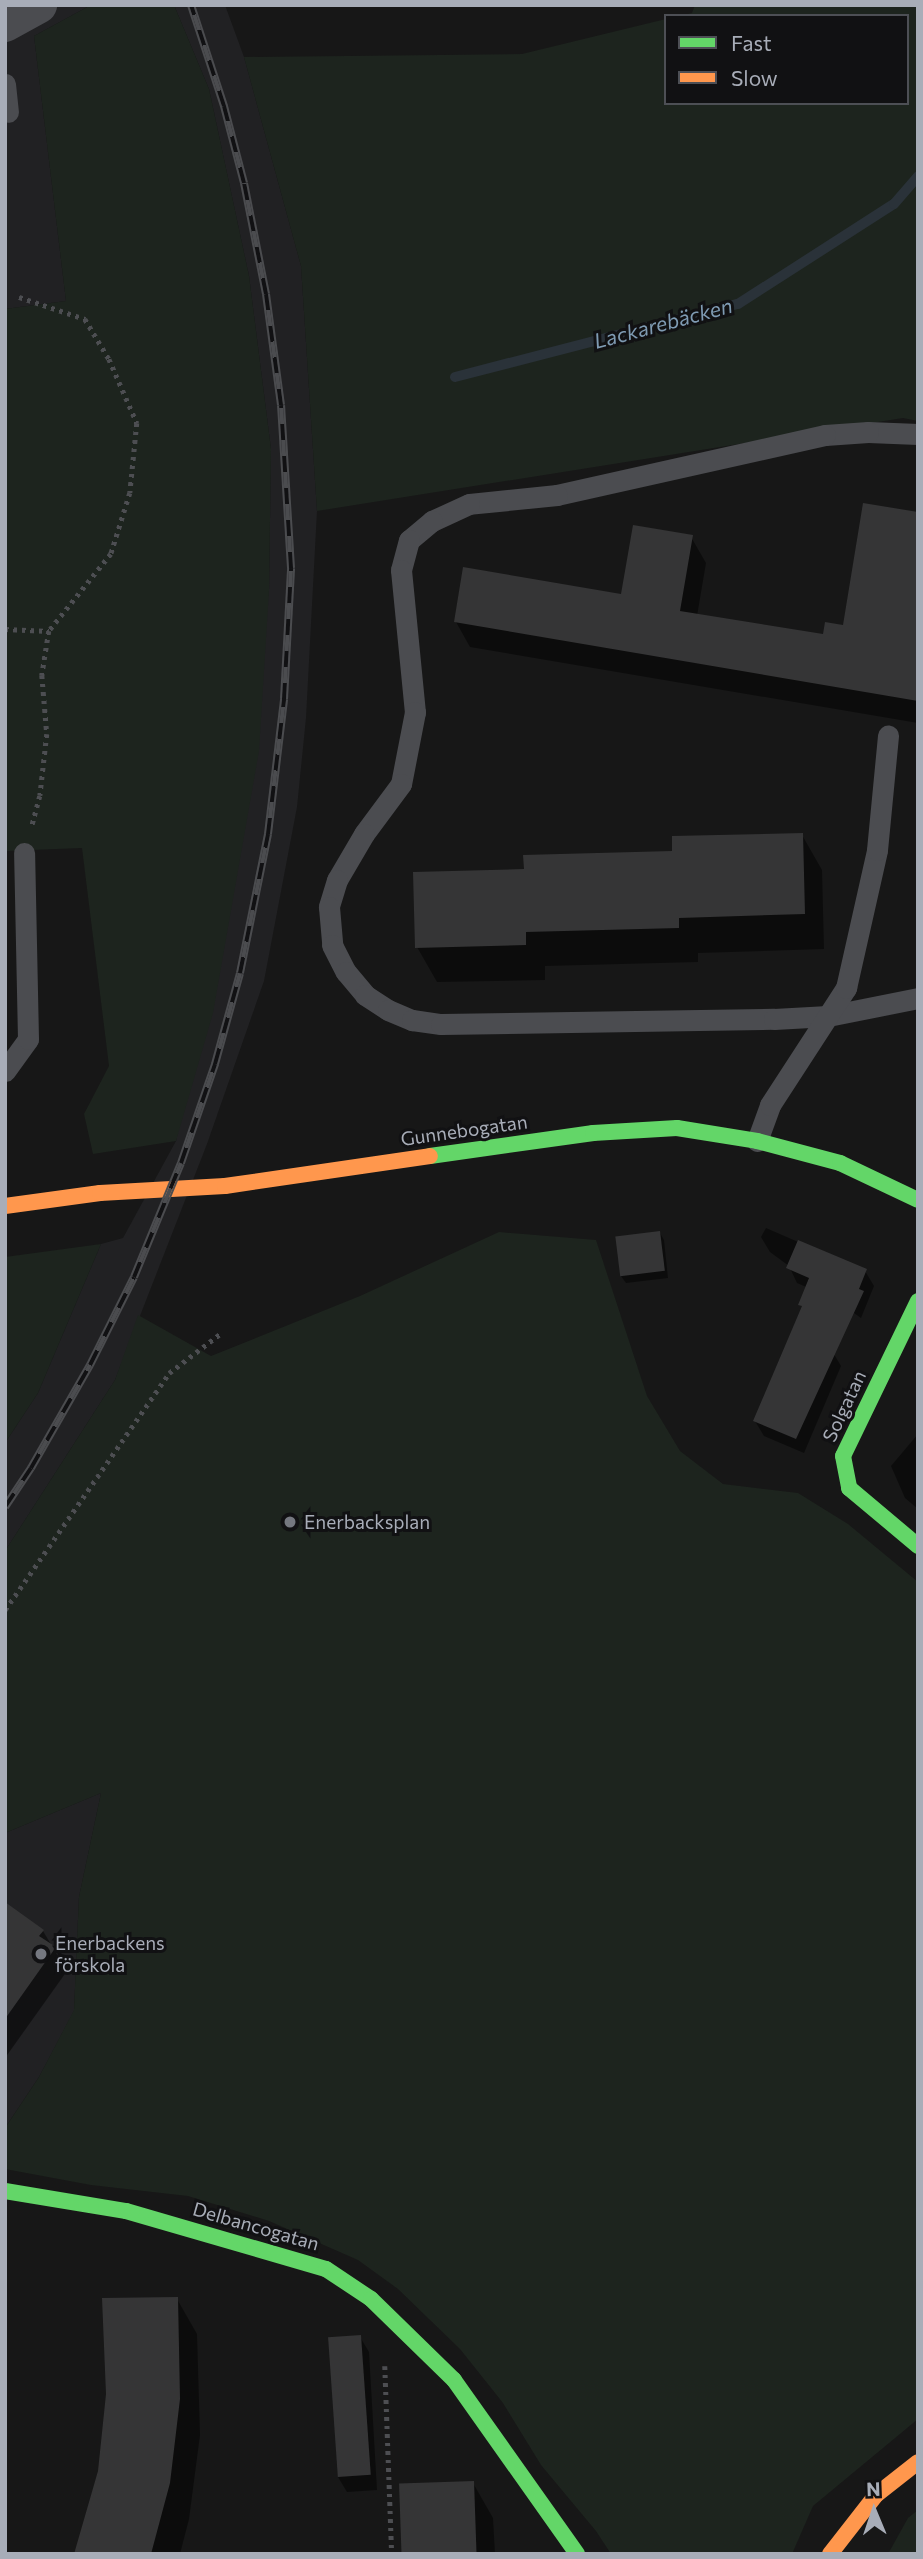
<!DOCTYPE html>
<html>
<head>
<meta charset="utf-8">
<style>
  body { margin:0 }
  #map { position:relative; width:923px; height:2559px; overflow:hidden; background:#171717; font-family:Commissioner,sans-serif }
  div>[style] { position:absolute }
  .built>* { inset:0; background:#212123 }
  .green>* { inset:0; background:#1d241e }
  .shadow>* { inset:0; background:#0007 }
  .stream>* { height:10px; margin:-5px; padding:0 5px; transform-origin:5px; border-radius:5px; background:#2a3239 }
  .building>* { inset:0; background:#353536; transform-origin:0 0 }
  .path>* { height:4.5px; margin-top:-2.25px; transform-origin:0; background:repeating-linear-gradient(90deg,#4d4e52 0 3.5px,transparent 0 8.5px) }
  .lane>* { height:21px; margin:-10.5px; padding:0 10.5px; transform-origin:10.5px; border-radius:10.5px; background:#4b4c50 }
  .street>* { height:38px; margin:-19px; padding:0 19px; transform-origin:19px; border-radius:19px; background:#4b4c50 }
  .fast>* { height:16px; margin:-8px; padding:0 8px; transform-origin:8px; border-radius:8px; background:#63d668 }
  .slow>* { height:16px; margin:-8px; padding:0 8px; transform-origin:8px; border-radius:8px; background:#ff974d }
  .rail>* { height:8px; margin-top:-4px; transform-origin:0; background:repeating-linear-gradient(90deg,#111113 0 16px,#4b4c4f 0 32px); box-sizing:border-box; border-block:2px solid #4b4c4f }
  .dots>* { width:19px; height:19px; translate:-50% -50%; box-sizing:border-box; border:4px solid #111113; border-radius:50% }
  span { translate:-50% -50%; white-space:nowrap; text-align:center; line-height:1.15; -webkit-text-stroke:6px #111113; paint-order:stroke }
  .street-label { font-size:19px; color:#a8adb8 }
  .poi-label { font-size:19px; color:#a8adb8 }
  .left { translate:0 -50%; text-align:left }
  .water-label { font-size:21px; color:#7f9bb3; font-style:italic }
  .frame { position:absolute; inset:0; border:7px solid #a8adb8; pointer-events:none }
  .legend { position:absolute; left:664px; top:14px; width:245px; height:91px; box-sizing:border-box; background:#111113; border:2px solid #4d4f55; margin:0; padding:9px 12px; list-style:none; font-size:21px; color:#a8adb8 }
  .legend li { display:flex; align-items:center; gap:14px; height:35px }
  .legend b { width:35px; border:2px solid #4d4f55 }
  .north { position:absolute; left:839px; top:2475px; width:70px; height:70px; -webkit-text-stroke:5px #111113; paint-order:stroke; rotate:358deg; font-size:19px; font-weight:700; line-height:28px; text-align:center; color:#a8adb8 }
  .north::after { content:''; display:block; margin:auto; width:24px; height:32px; background:#a8adb8; clip-path:polygon(50% 0,100% 100%,50% 72%,0 100%) }
</style>
</head>
<body>
<div id="map">
  <div class="built">
    <div style="clip-path:polygon(5px 5px,91px 5px,34px 36px,66px 301px,5px 309px)"></div>
    <div style="clip-path:polygon(174px 5px,225px 5px,244px 57px,301px 266px,317px 511px,306px 718px,297px 807px,264px 981px,207px 1144px,115px 1380px,5px 1551px,5px 1443px,38px 1393px,101px 1244px,123px 1238px,176px 1141px,269px 591px,271px 449px,249px 276px,209px 89px)"></div>
    <div style="clip-path:polygon(101px 1793px,79px 1897px,74px 2011px,39px 2077px,5px 2128px,5px 1833px)"></div>
  </div>
  <div class="green">
    <div style="clip-path:polygon(91px 5px,174px 5px,209px 89px,249px 276px,271px 449px,269px 591px,259px 751px,213px 1013px,176px 1141px,93px 1154px,84px 1114px,109px 1066px,82px 848px,5px 851px,5px 309px,66px 301px,34px 36px)"></div>
    <div style="clip-path:polygon(695px 5px,918px 5px,918px 421px,903px 418px,317px 511px,301px 266px,244px 57px,522px 54px,666px 19px,666px 103px,907px 103px,907px 16px,679px 16px,692px 13px)"></div>
    <div style="clip-path:polygon(499px 1232px,596px 1240px,647px 1396px,680px 1451px,723px 1484px,798px 1493px,848px 1524px,918px 1582px,918px 2419px,813px 2506px,792px 2554px,611px 2554px,596px 2531px,541px 2465px,503px 2403px,460px 2349px,398px 2289px,358px 2260px,269px 2221px,188px 2196px,91px 2185px,5px 2169px,5px 2128px,39px 2077px,74px 2010px,79px 1897px,101px 1793px,5px 1833px,5px 1551px,115px 1380px,138px 1315px,211px 1356px,360px 1296px)"></div>
    <div style="clip-path:polygon(101px 1244px,38px 1393px,5px 1443px,5px 1257px)"></div>
    <div style="clip-path:polygon(918px 2510px,918px 2554px,888px 2554px,908px 2518px)"></div>
  </div>
  <div class="shadow">
    <div style="clip-path:polygon(918px 513px,918px 723px,470px 647px,456px 622px,622px 596px,691px 537px,706px 563px,697px 616px,824px 636px,845px 627px)"></div>
    <div style="clip-path:polygon(802px 835px,822px 870px,824px 949px,698px 953px,698px 962px,545px 966px,545px 980px,437px 982px,417px 947px,526px 870px)"></div>
    <div style="clip-path:polygon(766px 1228px,865px 1271px,874px 1286px,861px 1318px,822px 1290px,820px 1293px,797px 1283px,789px 1266px,770px 1252px,761px 1237px)"></div>
    <div style="clip-path:polygon(660px 1233px,664px 1240px,668px 1278px,626px 1283px,621px 1276px,617px 1239px)"></div>
    <div style="clip-path:polygon(832px 1351px,841px 1366px,804px 1453px,764px 1436px,755px 1421px)"></div>
    <div style="clip-path:polygon(918px 1434px,918px 1509px,905px 1498px,891px 1466px)"></div>
    <div style="clip-path:polygon(5px 1904px,43px 1931px,67px 1971px,5px 2058px)"></div>
    <div style="clip-path:polygon(177px 2299px,197px 2334px,200px 2435px,189px 2519px,180px 2554px,74px 2554px)"></div>
    <div style="clip-path:polygon(360px 2337px,369px 2352px,377px 2490px,347px 2492px,338px 2477px)"></div>
    <div style="clip-path:polygon(473px 2483px,493px 2518px,495px 2554px,405px 2554px)"></div>
  </div>
  <div class="stream">
    <div style="left:455px;top:377px;width:292px;rotate:-14.5deg"></div>
    <div style="left:738px;top:304px;width:185px;rotate:-32.7deg"></div>
    <div style="left:894px;top:204px;width:37px;rotate:-49deg"></div>
  </div>
  <div class="building">
    <div style="clip-path:polygon(863px 503px,918px 512px,918px 701px,454px 622px,463px 567px,621px 594px,633px 525px,693px 535px,680px 611px,823px 634px,825px 622px,843px 625px)"></div>
    <div style="clip-path:polygon(803px 833px,805px 914px,679px 918px,679px 928px,526px 932px,526px 945px,415px 948px,413px 872px,524px 869px,523px 855px,672px 851px,672px 836px)"></div>
    <div style="left:660px;top:1231px;width:40px;height:45px;rotate:83deg"></div>
    <div style="clip-path:polygon(798px 1240px,867px 1269px,859px 1289px,864px 1291px,796px 1439px,753px 1421px,802px 1306px,798px 1305px,809px 1278px,786px 1268px)"></div>
    <div style="clip-path:polygon(5px 1902px,44px 1930px,39px 1936px,56px 1947px,5px 2019px)"></div>
    <div style="clip-path:polygon(178px 2297px,180px 2399px,170px 2483px,151px 2554px,74px 2554px,98px 2471px,106px 2394px,102px 2298px)"></div>
    <div style="left:361px;top:2335px;width:140px;height:33px;rotate:86deg"></div>
    <div style="left:474px;top:2481px;width:73px;height:75px;rotate:88deg"></div>
  </div>
  <div class="path">
    <div style="left:19px;top:297px;width:70px;rotate:18.4deg"></div>
    <div style="left:85px;top:319px;width:47px;rotate:59deg"></div>
    <div style="left:109px;top:359px;width:70px;rotate:66.4deg"></div>
    <div style="left:137px;top:423px;width:70px;rotate:95.7deg"></div>
    <div style="left:130px;top:493px;width:64px;rotate:107.3deg"></div>
    <div style="left:111px;top:554px;width:99px;rotate:128.8deg"></div>
    <div style="left:49px;top:631px;width:45px;rotate:99deg"></div>
    <div style="left:42px;top:675px;width:59px;rotate:85.2deg"></div>
    <div style="left:47px;top:734px;width:62px;rotate:96.4deg"></div>
    <div style="left:40px;top:796px;width:31px;rotate:105deg"></div>
    <div style="left:5px;top:629px;width:44px;rotate:2.6deg"></div>
    <div style="left:5px;top:1610px;width:288px;rotate:-55.3deg"></div>
    <div style="left:169px;top:1373px;width:64px;rotate:-37.4deg"></div>
    <div style="left:385px;top:2366px;width:188px;rotate:87.9deg"></div>
  </div>
  <div class="lane">
    <div style="left:5px;top:84px;width:28px;rotate:84deg"></div>
    <div style="left:918px;top:434px;width:50px;rotate:-177.7deg"></div>
    <div style="left:868px;top:432px;width:43px;rotate:176deg"></div>
    <div style="left:825px;top:435px;width:275px;rotate:167.4deg"></div>
    <div style="left:557px;top:495px;width:88px;rotate:174.2deg"></div>
    <div style="left:469px;top:504px;width:41px;rotate:155.3deg"></div>
    <div style="left:432px;top:521px;width:30px;rotate:140deg"></div>
    <div style="left:409px;top:540px;width:31px;rotate:105deg"></div>
    <div style="left:401px;top:570px;width:143px;rotate:84.4deg"></div>
    <div style="left:415px;top:712px;width:73px;rotate:101deg"></div>
    <div style="left:401px;top:784px;width:62px;rotate:126.5deg"></div>
    <div style="left:364px;top:834px;width:53px;rotate:120.4deg"></div>
    <div style="left:337px;top:880px;width:28px;rotate:107deg"></div>
    <div style="left:329px;top:907px;width:38px;rotate:85deg"></div>
    <div style="left:332px;top:945px;width:30px;rotate:63deg"></div>
    <div style="left:346px;top:972px;width:30px;rotate:50deg"></div>
    <div style="left:365px;top:995px;width:27px;rotate:33deg"></div>
    <div style="left:388px;top:1010px;width:26px;rotate:23deg"></div>
    <div style="left:412px;top:1020px;width:29px;rotate:8deg"></div>
    <div style="left:441px;top:1024px;width:333px;rotate:-0.9deg"></div>
    <div style="left:774px;top:1019px;width:54px;rotate:-3.2deg"></div>
    <div style="left:828px;top:1016px;width:92px;rotate:-11.3deg"></div>
    <div style="left:5px;top:1071px;width:39px;rotate:-54deg"></div>
    <div style="left:28px;top:1039px;width:186px;rotate:-91.2deg"></div>
    <div style="left:757px;top:1141px;width:38px;rotate:-70deg"></div>
    <div style="left:770px;top:1105px;width:140px;rotate:-57deg"></div>
    <div style="left:846px;top:988px;width:141px;rotate:-77.3deg"></div>
    <div style="left:877px;top:850px;width:115px;rotate:-84.5deg"></div>
  </div>
  <div class="street">
    <div style="left:5px;top:23px;width:38px;rotate:-29deg"></div>
  </div>
  <div class="fast">
    <div style="left:430px;top:1156px;width:165px;rotate:-8deg"></div>
    <div style="left:593px;top:1133px;width:84px;rotate:-3.4deg"></div>
    <div style="left:677px;top:1128px;width:81px;rotate:9.2deg"></div>
    <div style="left:757px;top:1141px;width:86px;rotate:14.8deg"></div>
    <div style="left:840px;top:1163px;width:86px;rotate:25.4deg"></div>
    <div style="left:918px;top:1301px;width:172px;rotate:115.8deg"></div>
    <div style="left:843px;top:1456px;width:33px;rotate:79deg"></div>
    <div style="left:849px;top:1488px;width:90px;rotate:40deg"></div>
    <div style="left:5px;top:2191px;width:123px;rotate:9.4deg"></div>
    <div style="left:126px;top:2211px;width:208px;rotate:16.2deg"></div>
    <div style="left:326px;top:2269px;width:54px;rotate:33.7deg"></div>
    <div style="left:371px;top:2299px;width:116px;rotate:44.3deg"></div>
    <div style="left:454px;top:2380px;width:213px;rotate:54.7deg"></div>
  </div>
  <div class="slow">
    <div style="left:5px;top:1206px;width:96px;rotate:-7.8deg"></div>
    <div style="left:100px;top:1193px;width:125px;rotate:-3.2deg"></div>
    <div style="left:225px;top:1186px;width:207px;rotate:-8.3deg"></div>
    <div style="left:830px;top:2554px;width:75px;rotate:-52.1deg"></div>
    <div style="left:876px;top:2495px;width:53px;rotate:-38.2deg"></div>
  </div>
  <div class="rail">
    <div style="left:5px;top:1507px;width:47px;rotate:-56.3deg"></div>
    <div style="left:31px;top:1468px;width:119px;rotate:-60.2deg"></div>
    <div style="left:90px;top:1365px;width:98px;rotate:-63.4deg"></div>
    <div style="left:134px;top:1277px;width:123px;rotate:-67.6deg"></div>
    <div style="left:181px;top:1163px;width:105px;rotate:-71deg"></div>
    <div style="left:215px;top:1064px;width:94px;rotate:-74.6deg"></div>
    <div style="left:240px;top:973px;width:142px;rotate:-78.6deg"></div>
    <div style="left:268px;top:834px;width:136px;rotate:-83.2deg"></div>
    <div style="left:284px;top:699px;width:131px;rotate:-86.9deg"></div>
    <div style="left:291px;top:568px;width:163px;rotate:-93.5deg"></div>
    <div style="left:281px;top:405px;width:112px;rotate:-97.7deg"></div>
    <div style="left:266px;top:294px;width:113px;rotate:-101.2deg"></div>
    <div style="left:244px;top:183px;width:80px;rotate:-104.6deg"></div>
    <div style="left:224px;top:106px;width:106px;rotate:-108.1deg"></div>
  </div>
  <div class="dots">
    <div style="left:290px;top:1522px;background:#757880"></div>
    <div style="left:41px;top:1954px;background:#757880"></div>
  </div>
  <div class="street-label">
    <span style="left:464px;top:1130px;rotate:-8deg">Gunnebogatan</span>
    <span style="left:844px;top:1406px;rotate:-65deg">Solgatan</span>
    <span style="left:256px;top:2226px;rotate:16deg">Delbancogatan</span>
  </div>
  <div class="poi-label">
    <span class="left" style="left:304px;top:1522px">Enerbacksplan</span>
    <span class="left" style="left:55px;top:1954px">Enerbackens<br>förskola</span>
  </div>
  <div class="water-label">
    <span style="left:663px;top:323px;rotate:-15deg">Lackarebäcken</span>
  </div>
  <div class="frame"></div>
  <ul class="legend">
  <li><b style="height:9px;background:#63d668"></b>Fast</li>
  <li><b style="height:9px;background:#ff974d"></b>Slow</li>
  </ul>
  <div class="north">N</div>
</div>
</body>
</html>
